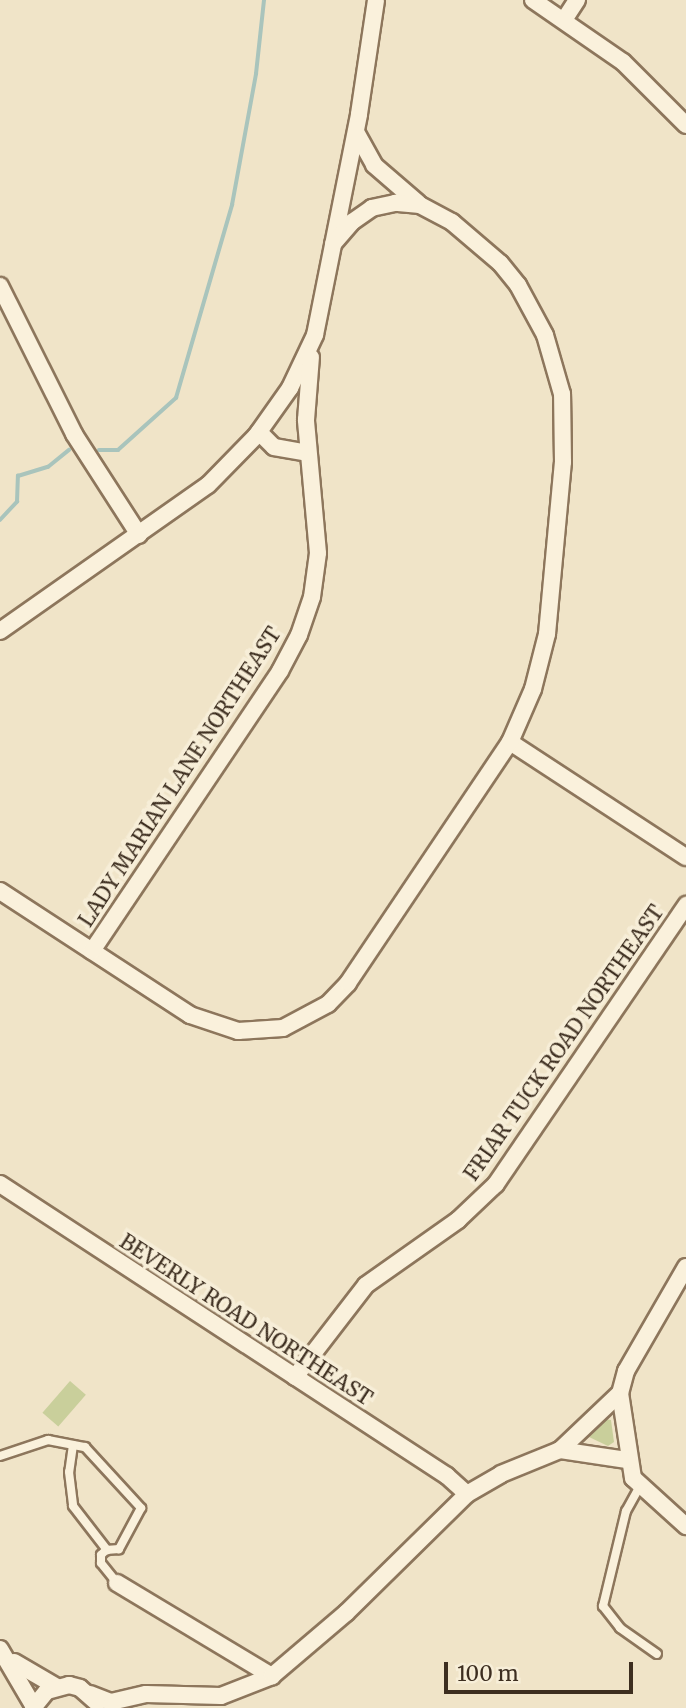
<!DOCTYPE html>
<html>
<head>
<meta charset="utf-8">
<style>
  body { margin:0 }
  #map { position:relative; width:686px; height:1708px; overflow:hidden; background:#f0e4c8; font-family:Merriweather,serif }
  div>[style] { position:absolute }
  .green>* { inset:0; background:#c9cf9b; transform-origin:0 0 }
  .stream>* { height:3.5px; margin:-1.75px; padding:0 1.75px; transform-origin:1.75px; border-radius:1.75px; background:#a9c4bc }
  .roads { filter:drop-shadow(2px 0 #8d765c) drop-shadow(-2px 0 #8d765c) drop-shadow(0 2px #8d765c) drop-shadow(0 -2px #8d765c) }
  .lane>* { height:8px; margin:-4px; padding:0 4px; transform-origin:4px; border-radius:4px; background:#faf1dc }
  .street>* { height:16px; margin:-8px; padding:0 8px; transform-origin:8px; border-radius:8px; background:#faf1dc }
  span { translate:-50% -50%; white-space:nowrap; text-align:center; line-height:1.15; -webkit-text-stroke:7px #f7eed8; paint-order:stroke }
  .street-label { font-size:21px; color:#3d2e20 }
  .scale { position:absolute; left:444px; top:1662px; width:189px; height:32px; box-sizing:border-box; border:4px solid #3d2e20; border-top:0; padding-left:9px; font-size:21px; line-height:24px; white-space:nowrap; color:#3d2e20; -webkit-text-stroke:5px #f7eed8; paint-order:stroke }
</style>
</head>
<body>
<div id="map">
  <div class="green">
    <div style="left:70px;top:1381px;width:21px;height:42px;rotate:41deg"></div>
    <div style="clip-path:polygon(605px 1419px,611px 1420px,614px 1442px,608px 1446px,589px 1437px)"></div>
  </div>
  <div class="stream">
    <div style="left:99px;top:450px;width:19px"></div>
    <div style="left:118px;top:450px;width:78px;rotate:-41.9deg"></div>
    <div style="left:176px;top:398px;width:201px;rotate:-73.8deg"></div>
    <div style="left:232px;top:205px;width:133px;rotate:-79.6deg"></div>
    <div style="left:256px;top:74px;width:74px;rotate:-83.8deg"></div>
    <div style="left:0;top:520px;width:25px;rotate:-47deg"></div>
    <div style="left:17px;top:502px;width:26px;rotate:-88deg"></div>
    <div style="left:18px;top:476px;width:31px;rotate:-17deg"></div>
    <div style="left:48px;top:467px;width:27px;rotate:-39deg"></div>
  </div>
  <div class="roads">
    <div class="lane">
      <div style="left:73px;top:1445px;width:27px;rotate:98deg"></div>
      <div style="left:69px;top:1472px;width:34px;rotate:83deg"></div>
      <div style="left:73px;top:1506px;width:56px;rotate:52.3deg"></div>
      <div style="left:0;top:1456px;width:51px;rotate:-18.4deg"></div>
      <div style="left:48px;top:1440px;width:38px;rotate:11deg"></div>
      <div style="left:85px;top:1447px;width:83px;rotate:47.4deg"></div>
      <div style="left:141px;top:1508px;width:47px;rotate:118.2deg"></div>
      <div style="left:119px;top:1549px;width:13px;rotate:176deg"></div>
      <div style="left:106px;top:1550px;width:7px;rotate:135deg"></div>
      <div style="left:101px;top:1555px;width:8px;rotate:90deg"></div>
      <div style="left:101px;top:1563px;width:26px;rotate:51deg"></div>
      <div style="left:640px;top:1486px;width:29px;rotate:119deg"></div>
      <div style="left:626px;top:1511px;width:98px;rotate:103.6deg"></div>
      <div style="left:603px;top:1606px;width:28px;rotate:52deg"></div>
      <div style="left:620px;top:1628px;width:45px;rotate:35.1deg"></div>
    </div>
    <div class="street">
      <div style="left:533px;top:0;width:109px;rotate:34.6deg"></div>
      <div style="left:623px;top:62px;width:89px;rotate:45deg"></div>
      <div style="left:564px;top:20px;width:24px;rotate:-57deg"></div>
      <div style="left:356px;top:132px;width:38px;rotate:61deg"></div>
      <div style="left:374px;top:165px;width:58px;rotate:40.8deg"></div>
      <div style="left:0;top:286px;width:165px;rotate:63.4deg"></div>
      <div style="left:74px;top:434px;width:120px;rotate:57.2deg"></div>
      <div style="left:259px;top:432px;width:21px;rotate:45deg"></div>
      <div style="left:274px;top:447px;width:34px;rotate:10deg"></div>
      <div style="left:0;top:631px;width:254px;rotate:-35.1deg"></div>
      <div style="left:208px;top:485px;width:69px;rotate:-45.6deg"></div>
      <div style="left:256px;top:436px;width:59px;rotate:-54.7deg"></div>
      <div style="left:290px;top:388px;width:59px;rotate:-64.7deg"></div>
      <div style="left:315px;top:335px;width:225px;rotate:-78.7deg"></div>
      <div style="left:359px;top:114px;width:115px;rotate:-81.5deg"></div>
      <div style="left:510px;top:742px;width:210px;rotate:33.2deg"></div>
      <div style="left:0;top:891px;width:227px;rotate:33.1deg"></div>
      <div style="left:190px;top:1015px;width:51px;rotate:18.4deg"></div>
      <div style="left:238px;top:1031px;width:45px;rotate:-3.8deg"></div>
      <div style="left:283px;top:1028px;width:51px;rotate:-28.1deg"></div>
      <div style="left:328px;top:1004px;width:29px;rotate:-46deg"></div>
      <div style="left:348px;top:983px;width:290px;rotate:-56.1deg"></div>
      <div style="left:510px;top:742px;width:58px;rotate:-66.5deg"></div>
      <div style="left:533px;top:689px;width:57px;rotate:-75.7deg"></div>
      <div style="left:547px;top:634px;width:173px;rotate:-84.7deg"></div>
      <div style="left:563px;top:462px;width:68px;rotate:-90.8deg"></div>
      <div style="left:562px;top:394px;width:61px;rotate:-106.1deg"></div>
      <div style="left:545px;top:335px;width:57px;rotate:-118.4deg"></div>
      <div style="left:518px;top:285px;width:28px;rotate:-129deg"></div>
      <div style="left:500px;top:263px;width:63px;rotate:-139.5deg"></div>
      <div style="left:452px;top:222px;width:36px;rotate:-152deg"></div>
      <div style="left:420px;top:205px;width:25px;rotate:-175deg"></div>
      <div style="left:395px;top:203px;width:24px;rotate:168deg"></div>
      <div style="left:372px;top:208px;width:24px;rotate:145deg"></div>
      <div style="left:352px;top:222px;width:29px;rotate:131deg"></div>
      <div style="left:92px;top:951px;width:337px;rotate:-56.1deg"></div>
      <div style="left:280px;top:671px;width:41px;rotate:-62.2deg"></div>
      <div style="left:299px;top:635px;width:40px;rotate:-71.1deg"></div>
      <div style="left:312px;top:597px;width:44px;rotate:-82.2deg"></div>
      <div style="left:318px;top:553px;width:134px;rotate:-95.2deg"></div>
      <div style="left:306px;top:420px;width:63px;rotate:-85.5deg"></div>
      <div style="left:0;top:1184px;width:534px;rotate:33.15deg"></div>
      <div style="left:447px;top:1476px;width:27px;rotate:42deg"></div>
      <div style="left:686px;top:1267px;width:120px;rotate:120deg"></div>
      <div style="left:626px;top:1371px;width:23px;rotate:105deg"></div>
      <div style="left:620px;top:1393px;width:86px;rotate:81.3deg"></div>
      <div style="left:633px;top:1478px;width:72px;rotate:42.2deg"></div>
      <div style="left:295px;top:1377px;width:116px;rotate:-52.3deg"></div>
      <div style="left:366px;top:1285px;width:113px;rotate:-35.2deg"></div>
      <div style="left:458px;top:1220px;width:52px;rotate:-43.5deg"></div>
      <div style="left:496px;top:1184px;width:338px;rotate:-55.7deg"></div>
      <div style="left:560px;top:1450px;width:68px;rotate:8.5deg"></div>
      <div style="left:117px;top:1583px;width:181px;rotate:31deg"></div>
      <div style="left:0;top:1649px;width:67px;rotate:59.6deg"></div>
      <div style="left:14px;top:1662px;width:50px;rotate:30.2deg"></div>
      <div style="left:90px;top:1694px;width:22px;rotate:21deg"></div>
      <div style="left:111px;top:1702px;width:36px;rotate:-13deg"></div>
      <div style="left:146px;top:1694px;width:75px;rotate:1.5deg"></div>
      <div style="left:221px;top:1696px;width:55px;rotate:-21.4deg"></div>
      <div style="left:272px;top:1676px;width:97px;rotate:-40.4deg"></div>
      <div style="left:346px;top:1613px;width:170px;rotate:-44.5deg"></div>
      <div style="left:467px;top:1494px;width:39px;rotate:-30deg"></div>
      <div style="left:501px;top:1474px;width:64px;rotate:-22.1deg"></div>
      <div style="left:560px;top:1450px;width:83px;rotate:-43.5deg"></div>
      <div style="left:33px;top:1708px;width:22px;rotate:-51deg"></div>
      <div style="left:47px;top:1691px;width:23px;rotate:-15deg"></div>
      <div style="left:69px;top:1685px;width:11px;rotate:15deg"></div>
      <div style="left:80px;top:1688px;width:23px;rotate:41deg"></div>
    </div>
  </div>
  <div class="street-label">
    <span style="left:180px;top:777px;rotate:-57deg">LADY MARIAN LANE NORTHEAST</span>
    <span style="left:564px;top:1043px;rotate:-55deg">FRIAR TUCK ROAD NORTHEAST</span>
    <span style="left:246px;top:1320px;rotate:33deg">BEVERLY ROAD NORTHEAST</span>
  </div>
  <div class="scale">100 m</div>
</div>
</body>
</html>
